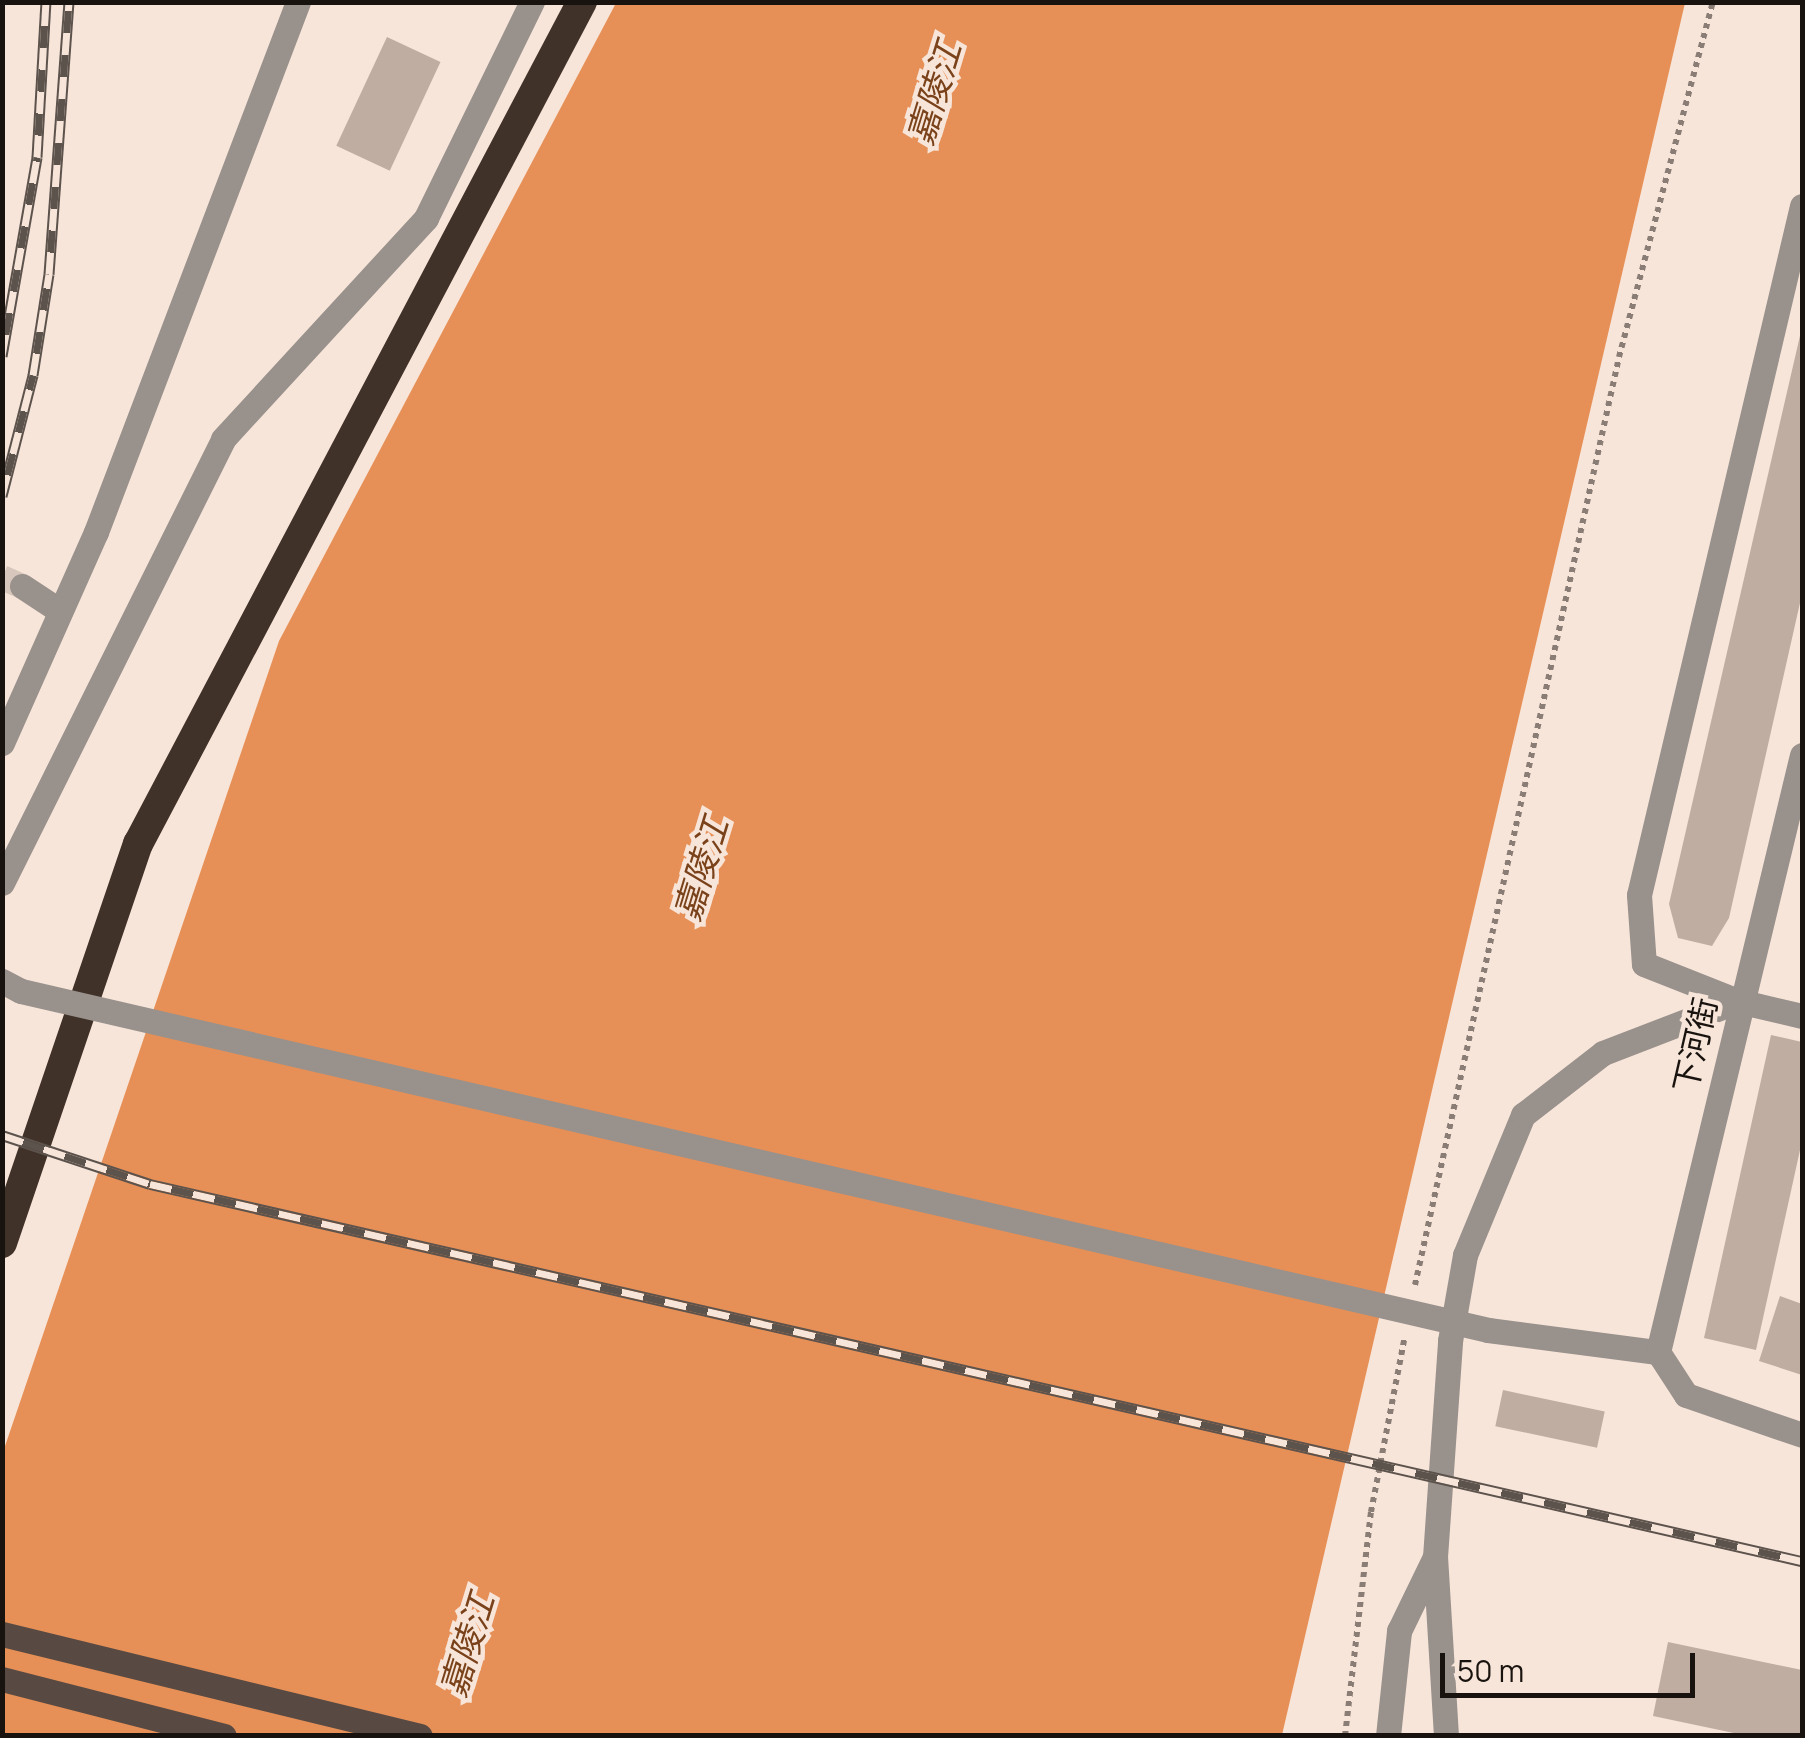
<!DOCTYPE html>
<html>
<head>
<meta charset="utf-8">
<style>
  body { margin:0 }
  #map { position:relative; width:1805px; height:1738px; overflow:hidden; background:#f8e5d9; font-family:Manrope,"Noto Sans SC",sans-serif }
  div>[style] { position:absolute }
  .water>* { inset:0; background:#e69057 }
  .building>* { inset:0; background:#c0ada2; transform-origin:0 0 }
  .minor-tunnel>* { height:25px; margin-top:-12.5px; transform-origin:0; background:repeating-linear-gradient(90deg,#d7c6bb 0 25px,transparent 0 37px) }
  .path>* { height:6px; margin-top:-3px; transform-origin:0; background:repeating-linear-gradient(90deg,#8a7d75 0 5px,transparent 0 10px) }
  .minor>* { height:25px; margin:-12.5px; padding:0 12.5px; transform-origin:12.5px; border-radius:12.5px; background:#99918c }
  .major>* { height:25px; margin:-12.5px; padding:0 12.5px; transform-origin:12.5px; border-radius:12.5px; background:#584a42 }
  .highway>* { height:30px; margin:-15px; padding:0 15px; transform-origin:15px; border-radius:15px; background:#413229 }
  .rail>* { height:11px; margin-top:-5.5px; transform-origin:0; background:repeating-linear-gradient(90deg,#f8e5d9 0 22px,#5d534d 0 44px); box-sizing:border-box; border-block:2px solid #5d534d }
  .minor-bridge>* { height:25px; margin:-12.5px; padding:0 12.5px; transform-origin:12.5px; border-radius:12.5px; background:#99918c }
  span { translate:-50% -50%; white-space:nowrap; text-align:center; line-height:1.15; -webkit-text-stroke:9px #f8e5d9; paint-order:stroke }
  .street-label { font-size:32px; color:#19130f }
  .water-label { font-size:35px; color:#7a421a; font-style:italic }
  .frame { position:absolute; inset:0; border:5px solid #19130f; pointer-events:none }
  .scale { position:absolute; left:1440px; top:1653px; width:255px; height:45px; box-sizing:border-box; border:5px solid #19130f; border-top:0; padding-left:12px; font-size:30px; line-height:35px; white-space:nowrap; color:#19130f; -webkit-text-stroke:8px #f8e5d9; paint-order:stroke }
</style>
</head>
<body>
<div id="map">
  <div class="water">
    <div style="clip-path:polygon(616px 3px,1685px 3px,1282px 1735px,3px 1736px,3px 1452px,279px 641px)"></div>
  </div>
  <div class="building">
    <div style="left:387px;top:37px;width:59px;height:120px;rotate:25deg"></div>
    <div style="clip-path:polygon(1802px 327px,1802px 594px,1729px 918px,1712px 946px,1678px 938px,1669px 904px)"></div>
    <div style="clip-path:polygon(1771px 1035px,1802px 1042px,1802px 1141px,1756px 1350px,1704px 1338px)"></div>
    <div style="clip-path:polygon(1780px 1296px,1802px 1304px,1802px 1375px,1759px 1361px)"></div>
    <div style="left:1503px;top:1390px;width:104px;height:37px;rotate:12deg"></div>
    <div style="clip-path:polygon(1668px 1642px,1802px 1670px,1802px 1736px,1748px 1736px,1653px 1716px)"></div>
  </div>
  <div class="minor-tunnel">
    <div style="left:2px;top:577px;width:22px;rotate:24deg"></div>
  </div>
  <div class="path">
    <div style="left:1415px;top:1285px;width:950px;rotate:-77.6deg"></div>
    <div style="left:1619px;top:357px;width:367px;rotate:-75.2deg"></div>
    <div style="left:1345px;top:1736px;width:226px;rotate:-83.4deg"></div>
    <div style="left:1371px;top:1512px;width:179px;rotate:-79.1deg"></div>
  </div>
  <div class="minor">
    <div style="left:1802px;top:206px;width:708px;rotate:103.31deg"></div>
    <div style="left:1639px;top:895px;width:69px;rotate:85.9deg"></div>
    <div style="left:1644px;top:964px;width:101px;rotate:21.5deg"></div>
    <div style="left:1738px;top:1001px;width:66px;rotate:13.2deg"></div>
    <div style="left:22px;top:586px;width:45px;rotate:33.3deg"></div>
    <div style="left:2px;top:743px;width:231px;rotate:-66deg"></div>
    <div style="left:96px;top:532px;width:567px;rotate:-69.14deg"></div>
    <div style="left:2px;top:883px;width:496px;rotate:-63.5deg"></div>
    <div style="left:223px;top:439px;width:300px;rotate:-47.4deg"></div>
    <div style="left:426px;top:218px;width:241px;rotate:-63.9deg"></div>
    <div style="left:2px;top:981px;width:21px;rotate:28deg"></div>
    <div style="left:1488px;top:1330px;width:171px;rotate:7.4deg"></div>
    <div style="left:1658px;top:1352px;width:51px;rotate:56.9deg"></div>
    <div style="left:1686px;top:1395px;width:123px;rotate:19deg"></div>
    <div style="left:1658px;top:1352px;width:614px;rotate:-76.44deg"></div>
    <div style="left:1388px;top:1736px;width:106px;rotate:-84deg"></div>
    <div style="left:1399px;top:1631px;width:82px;rotate:-64.1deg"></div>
    <div style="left:1446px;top:1736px;width:179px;rotate:-93.5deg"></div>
    <div style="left:1435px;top:1557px;width:217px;rotate:-86deg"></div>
    <div style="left:1450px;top:1341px;width:87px;rotate:-80.1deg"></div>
    <div style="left:1465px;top:1255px;width:152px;rotate:-67.5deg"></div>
    <div style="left:1523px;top:1115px;width:101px;rotate:-37.8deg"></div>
    <div style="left:1603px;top:1053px;width:145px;rotate:-21.1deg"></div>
  </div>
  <div class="major">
    <div style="left:2px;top:1634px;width:430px;rotate:13.7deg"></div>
    <div style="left:2px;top:1679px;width:229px;rotate:14.4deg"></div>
  </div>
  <div class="highway">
    <div style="left:2px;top:1243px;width:422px;rotate:-71.2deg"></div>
    <div style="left:138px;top:844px;width:952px;rotate:-62.2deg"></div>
  </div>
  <div class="rail">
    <div style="left:2px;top:356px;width:202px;rotate:-80deg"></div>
    <div style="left:37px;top:157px;width:155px;rotate:-86.7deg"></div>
    <div style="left:2px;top:496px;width:125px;rotate:-75.6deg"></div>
    <div style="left:33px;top:375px;width:102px;rotate:-81deg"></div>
    <div style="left:49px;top:274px;width:273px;rotate:-85.8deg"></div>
    <div style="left:2px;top:1135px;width:156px;rotate:18.3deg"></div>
    <div style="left:150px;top:1184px;width:1694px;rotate:12.86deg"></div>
  </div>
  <div class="minor-bridge">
    <div style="left:21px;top:991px;width:1506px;rotate:13.01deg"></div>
  </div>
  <div class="street-label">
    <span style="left:1695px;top:1045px;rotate:-77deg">下河街</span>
  </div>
  <div class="water-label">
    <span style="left:934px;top:93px;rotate:-73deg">嘉陵江</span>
    <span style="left:701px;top:869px;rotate:-73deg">嘉陵江</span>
    <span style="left:467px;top:1645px;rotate:-73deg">嘉陵江</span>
  </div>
  <div class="frame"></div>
  <div class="scale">50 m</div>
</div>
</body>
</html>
